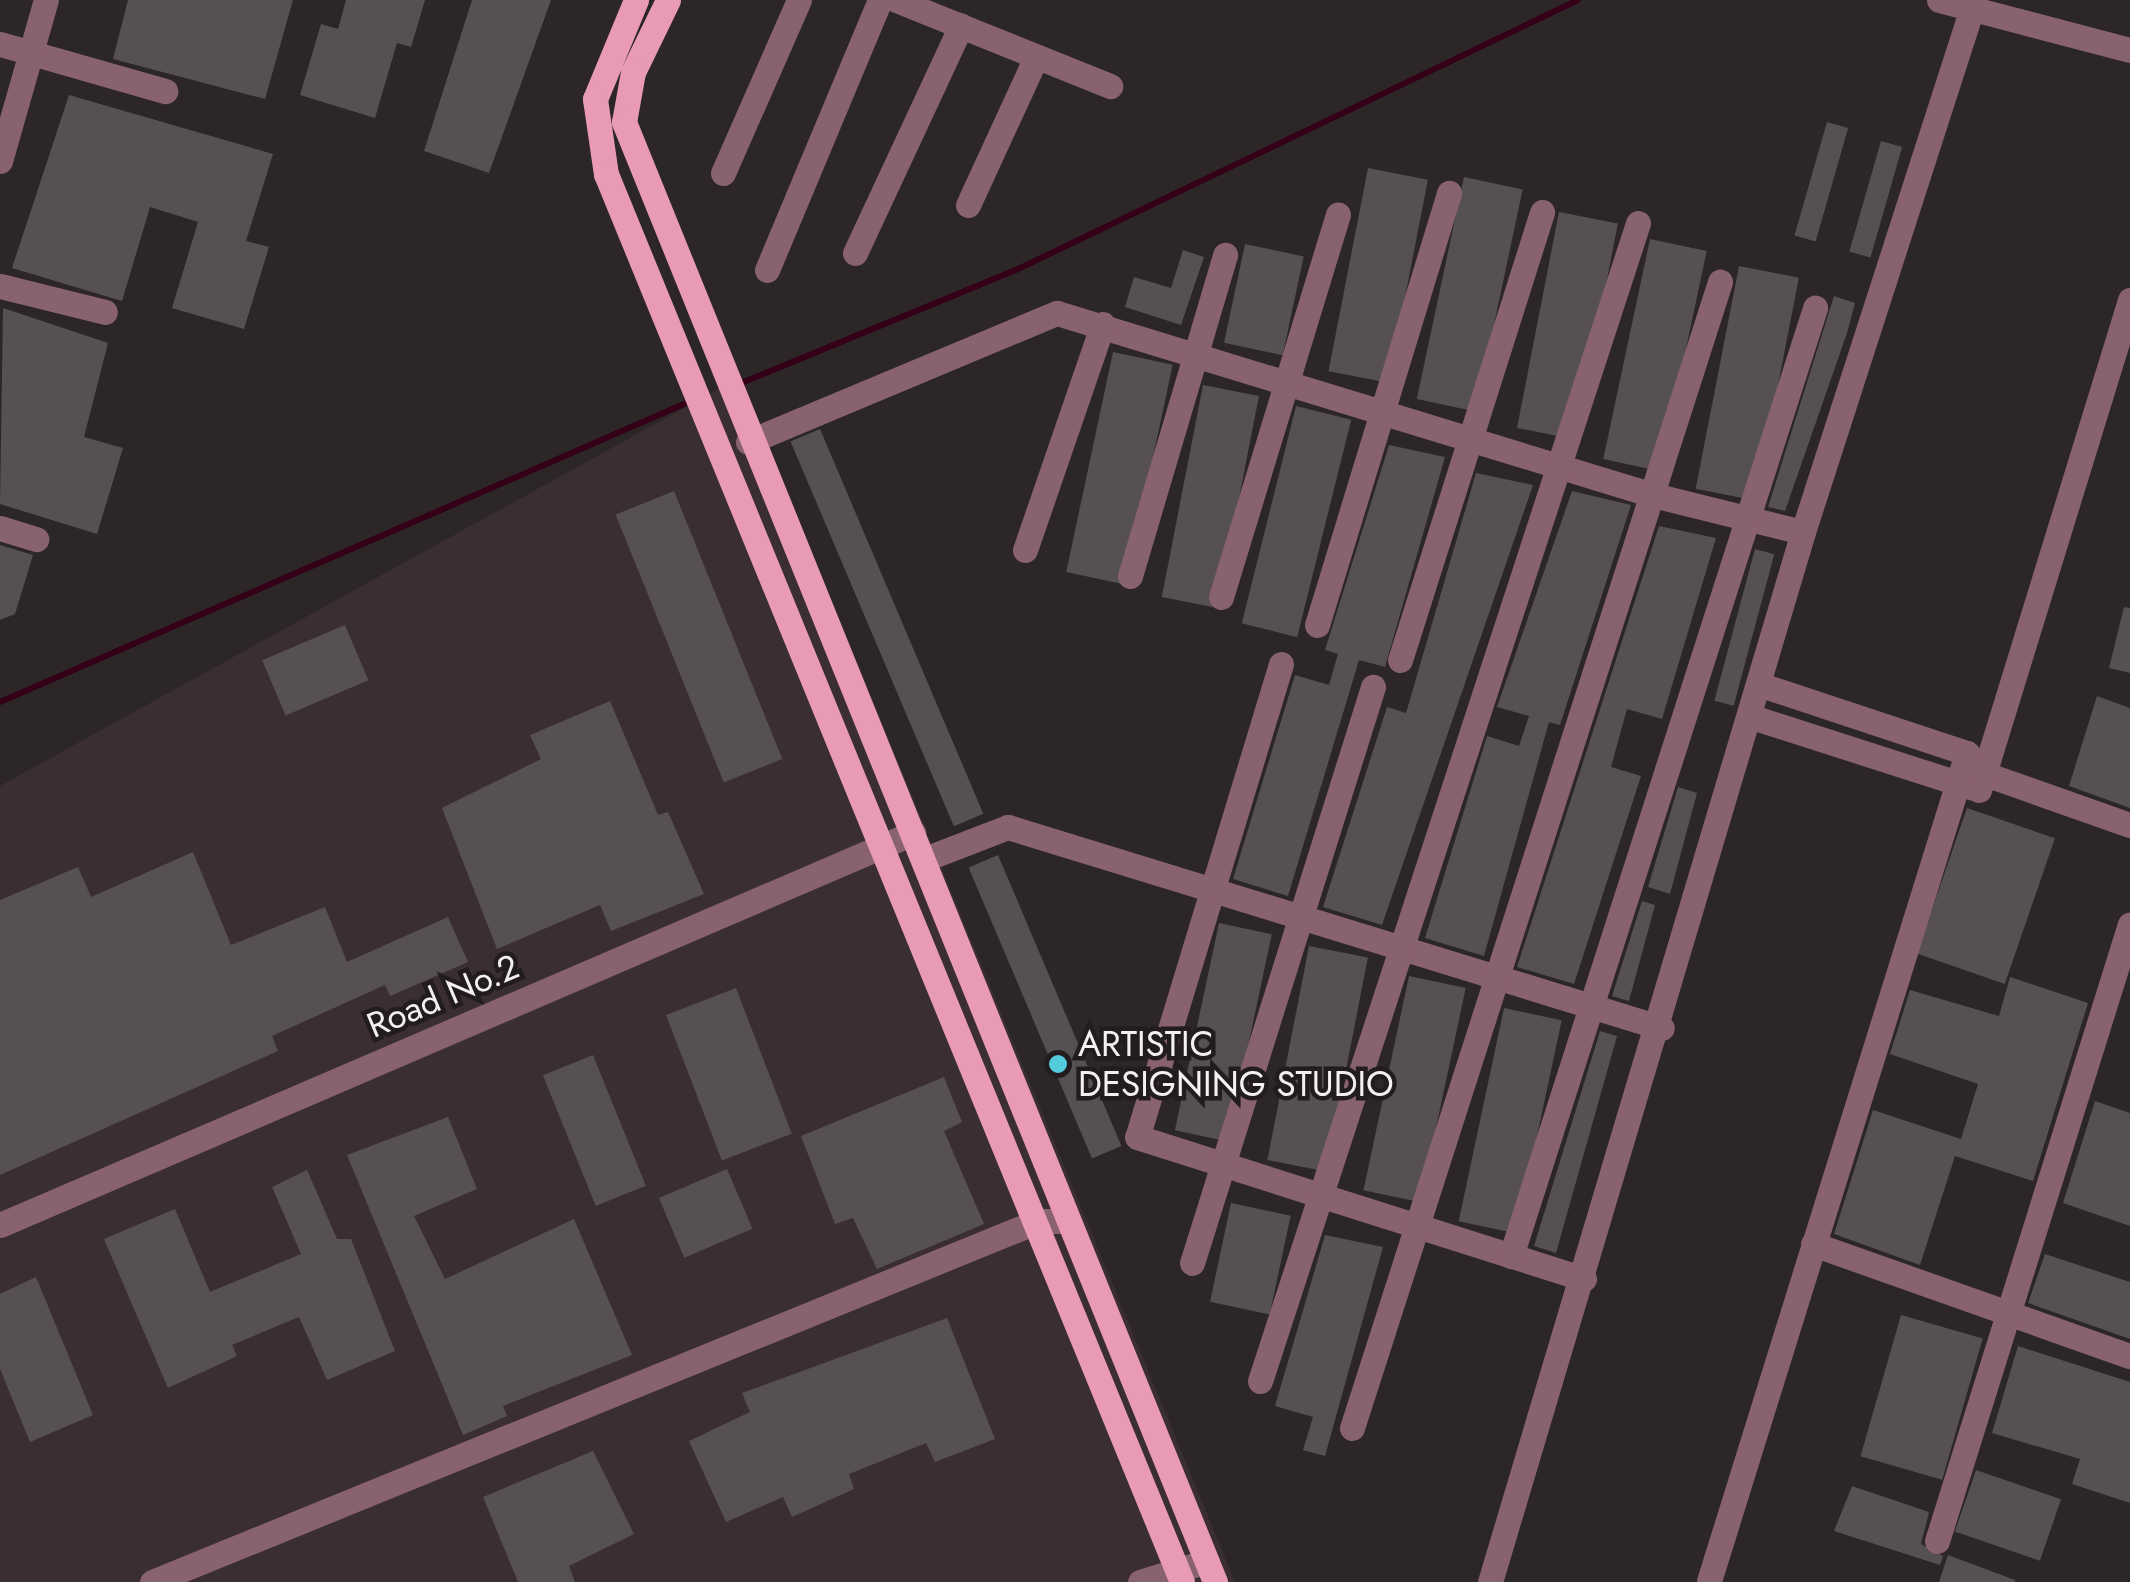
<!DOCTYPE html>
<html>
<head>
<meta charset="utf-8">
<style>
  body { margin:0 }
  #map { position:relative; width:2130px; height:1582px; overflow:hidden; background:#2c2627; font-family:Jost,sans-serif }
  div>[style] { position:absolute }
  .built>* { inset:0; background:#3a2e31 }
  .stream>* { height:6px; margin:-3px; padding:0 3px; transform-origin:3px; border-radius:3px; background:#350017 }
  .building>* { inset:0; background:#565051; transform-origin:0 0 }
  .minor>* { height:25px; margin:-12.5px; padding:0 12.5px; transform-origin:12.5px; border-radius:12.5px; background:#88626d }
  .major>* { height:25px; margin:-12.5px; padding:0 12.5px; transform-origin:12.5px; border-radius:12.5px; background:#e89bb3 }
  .dots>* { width:28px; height:28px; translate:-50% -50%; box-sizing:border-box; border:5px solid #221c1e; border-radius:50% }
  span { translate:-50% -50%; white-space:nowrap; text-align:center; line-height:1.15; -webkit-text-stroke:9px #221c1e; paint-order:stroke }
  .street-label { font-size:35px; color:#f4f0f1 }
  .poi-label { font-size:35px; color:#f4f0f1 }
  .left { translate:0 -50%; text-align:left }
</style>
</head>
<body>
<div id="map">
  <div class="built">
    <div style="clip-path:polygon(740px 377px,1235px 1582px,0 1582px,0 786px)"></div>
  </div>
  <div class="stream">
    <div style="left:739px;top:384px;width:300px;rotate:-22.4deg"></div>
    <div style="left:1016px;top:270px;width:623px;rotate:-25.66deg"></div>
    <div style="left:0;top:702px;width:746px;rotate:-23.54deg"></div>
  </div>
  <div class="building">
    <div style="clip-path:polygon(128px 0,293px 0,265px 99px,113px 59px)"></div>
    <div style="clip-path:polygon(346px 0,425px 0,411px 47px,397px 43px,375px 118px,300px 95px,321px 24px,338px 29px)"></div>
    <div style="clip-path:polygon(472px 0,551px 0,489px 173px,424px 151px)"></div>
    <div style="clip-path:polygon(69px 95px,273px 154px,246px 241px,269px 247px,244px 329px,172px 308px,198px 222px,150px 207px,122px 301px,12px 268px)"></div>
    <div style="left:1827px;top:122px;width:22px;height:118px;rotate:16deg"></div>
    <div style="left:1881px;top:141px;width:22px;height:115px;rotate:16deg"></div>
    <div style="left:1368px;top:168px;width:61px;height:207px;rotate:11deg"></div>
    <div style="left:1464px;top:177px;width:60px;height:227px;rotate:12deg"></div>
    <div style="left:1559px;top:212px;width:60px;height:220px;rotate:11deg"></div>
    <div style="left:1650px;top:239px;width:58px;height:225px;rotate:12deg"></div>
    <div style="left:1245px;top:244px;width:60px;height:101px;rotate:12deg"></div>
    <div style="clip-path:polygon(1183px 250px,1204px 257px,1181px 325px,1125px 307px,1134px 277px,1171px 288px)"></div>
    <div style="left:1739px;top:266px;width:61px;height:227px;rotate:11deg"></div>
    <div style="clip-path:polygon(1834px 296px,1855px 303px,1847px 333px,1785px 511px,1768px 507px)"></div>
    <div style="clip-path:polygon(3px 308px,108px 343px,84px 437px,123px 448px,97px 534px,0 504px)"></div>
    <div style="left:1113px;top:352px;width:61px;height:225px;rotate:12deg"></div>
    <div style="left:1203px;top:385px;width:57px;height:216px;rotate:11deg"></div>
    <div style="left:1296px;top:406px;width:57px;height:224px;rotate:14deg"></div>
    <div style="left:820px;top:429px;width:418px;height:32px;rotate:67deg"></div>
    <div style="clip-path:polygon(1389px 445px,1445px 457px,1385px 667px,1359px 660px,1288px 896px,1233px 879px,1295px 675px,1329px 685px,1338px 654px,1325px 650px)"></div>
    <div style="clip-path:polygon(1476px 473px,1533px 485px,1382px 925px,1323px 907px,1387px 707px,1406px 713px)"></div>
    <div style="left:674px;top:491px;width:289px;height:63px;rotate:68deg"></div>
    <div style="clip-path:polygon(1572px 491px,1631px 505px,1560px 725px,1549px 722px,1484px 956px,1425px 938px,1487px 736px,1519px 746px,1529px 716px,1497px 707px)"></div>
    <div style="clip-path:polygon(1659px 526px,1716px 538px,1662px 719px,1627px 709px,1611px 767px,1641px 776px,1574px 984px,1517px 967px)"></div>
    <div style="clip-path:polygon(0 545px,33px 555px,15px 614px,0 620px)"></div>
    <div style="left:1755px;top:549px;width:20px;height:157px;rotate:15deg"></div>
    <div style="clip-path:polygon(2124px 607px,2130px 608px,2130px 673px,2109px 668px)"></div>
    <div style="left:345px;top:625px;width:60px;height:90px;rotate:67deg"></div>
    <div style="clip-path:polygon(2097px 696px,2130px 708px,2130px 808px,2069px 786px)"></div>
    <div style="clip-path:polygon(610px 701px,658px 815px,668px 812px,704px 894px,611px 931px,600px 905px,497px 949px,442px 808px,541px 759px,530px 735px)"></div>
    <div style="clip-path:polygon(1678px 787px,1697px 793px,1670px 894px,1648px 887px)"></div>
    <div style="left:1967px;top:808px;width:93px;height:154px;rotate:19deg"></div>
    <div style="clip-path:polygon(193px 852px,231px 945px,325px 907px,347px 962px,448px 917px,468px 962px,390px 996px,385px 985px,272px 1036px,278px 1051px,0 1175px,0 900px,78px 867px,91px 897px)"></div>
    <div style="left:998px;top:855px;width:316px;height:32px;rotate:67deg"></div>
    <div style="clip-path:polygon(1642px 901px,1655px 905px,1629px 1001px,1612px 996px)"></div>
    <div style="left:1219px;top:923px;width:54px;height:212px;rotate:12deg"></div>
    <div style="left:1309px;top:946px;width:60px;height:218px;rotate:11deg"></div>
    <div style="left:1409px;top:976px;width:58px;height:219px;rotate:12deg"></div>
    <div style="clip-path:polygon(2010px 977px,2088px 1003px,2033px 1181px,1955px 1156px,1920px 1265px,1834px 1234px,1873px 1110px,1961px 1139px,1978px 1084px,1890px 1054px,1910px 990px,1999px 1016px)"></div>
    <div style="left:736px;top:988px;width:156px;height:75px;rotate:69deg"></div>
    <div style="left:1504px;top:1008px;width:59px;height:218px;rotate:12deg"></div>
    <div style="clip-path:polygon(1600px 1031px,1617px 1036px,1556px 1253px,1534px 1246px)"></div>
    <div style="left:593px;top:1055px;width:141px;height:54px;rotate:68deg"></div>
    <div style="clip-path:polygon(944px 1077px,962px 1122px,944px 1131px,984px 1224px,877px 1269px,853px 1218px,835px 1224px,801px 1136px)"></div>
    <div style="clip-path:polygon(2095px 1101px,2130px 1113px,2130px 1226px,2063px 1203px)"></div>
    <div style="clip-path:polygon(448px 1117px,477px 1189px,414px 1216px,445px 1279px,574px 1219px,632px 1355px,503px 1406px,507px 1416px,463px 1435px,347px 1155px)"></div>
    <div style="left:727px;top:1169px;width:65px;height:74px;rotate:67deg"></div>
    <div style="clip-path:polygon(307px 1170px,337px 1239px,351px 1239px,395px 1351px,327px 1380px,299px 1317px,232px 1345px,237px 1356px,168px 1388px,104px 1239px,175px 1209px,210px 1292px,301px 1254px,272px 1187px)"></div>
    <div style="left:1231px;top:1203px;width:61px;height:101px;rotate:12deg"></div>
    <div style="clip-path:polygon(1325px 1235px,1383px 1247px,1325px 1456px,1303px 1450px,1313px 1417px,1275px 1406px)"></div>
    <div style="clip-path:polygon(2045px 1254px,2130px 1282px,2130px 1339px,2028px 1303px)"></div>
    <div style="clip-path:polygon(36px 1277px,93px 1415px,30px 1442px,0 1369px,0 1294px)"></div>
    <div style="left:1901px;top:1315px;width:85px;height:147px;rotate:16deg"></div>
    <div style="clip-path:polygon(947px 1318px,995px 1439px,935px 1462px,926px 1443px,849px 1474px,854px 1489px,792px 1517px,783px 1497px,726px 1522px,689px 1441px,750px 1412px,742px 1393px)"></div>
    <div style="clip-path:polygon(2018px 1346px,2130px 1382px,2130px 1503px,2072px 1484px,2080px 1459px,1992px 1433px)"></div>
    <div style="clip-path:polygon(593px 1451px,634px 1534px,569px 1566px,575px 1582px,518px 1582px,483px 1497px)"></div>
    <div style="left:1976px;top:1470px;width:90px;height:65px;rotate:19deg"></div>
    <div style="clip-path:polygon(1852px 1486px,1929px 1512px,1921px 1544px,1943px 1556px,1940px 1565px,1834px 1531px)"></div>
    <div style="clip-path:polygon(1948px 1555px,2015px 1580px,2015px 1582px,1939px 1582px)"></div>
  </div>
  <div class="minor">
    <div style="left:896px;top:0;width:231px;rotate:21.9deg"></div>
    <div style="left:1939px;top:0;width:197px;rotate:14.7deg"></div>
    <div style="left:0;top:44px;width:172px;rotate:15.9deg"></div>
    <div style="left:0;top:161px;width:167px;rotate:-74.1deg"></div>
    <div style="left:723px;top:173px;width:189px;rotate:-66.3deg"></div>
    <div style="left:968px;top:205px;width:163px;rotate:-65.3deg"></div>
    <div style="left:855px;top:253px;width:251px;rotate:-65deg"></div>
    <div style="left:767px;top:270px;width:293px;rotate:-67.3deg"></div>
    <div style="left:0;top:286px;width:108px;rotate:13.9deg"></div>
    <div style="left:748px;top:442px;width:335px;rotate:-22.7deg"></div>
    <div style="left:1057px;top:313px;width:623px;rotate:16.98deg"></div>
    <div style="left:1653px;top:495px;width:154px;rotate:13.9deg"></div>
    <div style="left:0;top:528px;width:38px;rotate:17deg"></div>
    <div style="left:1025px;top:550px;width:239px;rotate:-71deg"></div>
    <div style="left:1130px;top:576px;width:335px;rotate:-73.5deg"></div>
    <div style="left:1221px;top:597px;width:400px;rotate:-73deg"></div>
    <div style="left:1317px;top:625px;width:452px;rotate:-73deg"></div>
    <div style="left:1400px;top:660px;width:470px;rotate:-72.4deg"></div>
    <div style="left:1281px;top:664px;width:494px;rotate:106.9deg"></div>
    <div style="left:1137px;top:1137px;width:469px;rotate:17.6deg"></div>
    <div style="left:1758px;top:684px;width:220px;rotate:18.3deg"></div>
    <div style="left:1967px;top:753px;width:28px;rotate:49deg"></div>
    <div style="left:1985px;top:774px;width:154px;rotate:19.4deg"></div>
    <div style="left:1749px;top:716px;width:235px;rotate:17.8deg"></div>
    <div style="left:1979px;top:790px;width:513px;rotate:-72.87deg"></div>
    <div style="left:925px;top:859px;width:89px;rotate:-21.1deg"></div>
    <div style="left:1008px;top:827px;width:684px;rotate:17.08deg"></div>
    <div style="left:0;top:1225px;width:994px;rotate:-23.24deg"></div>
    <div style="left:1813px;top:1244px;width:336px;rotate:19.5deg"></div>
    <div style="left:1511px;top:1256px;width:996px;rotate:-72.22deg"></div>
    <div style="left:1192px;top:1263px;width:604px;rotate:-72.56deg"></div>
    <div style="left:1260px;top:1381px;width:1218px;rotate:-71.92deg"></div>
    <div style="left:1352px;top:1428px;width:1204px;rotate:-72.2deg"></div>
    <div style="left:1937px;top:1541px;width:646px;rotate:-72.63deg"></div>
    <div style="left:1709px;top:1581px;width:867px;rotate:-72.69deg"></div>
    <div style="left:152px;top:1582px;width:957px;rotate:-22.17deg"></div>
    <div style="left:1038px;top:1221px;width:30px"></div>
    <div style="left:1140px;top:1582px;width:70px;rotate:-17.4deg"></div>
    <div style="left:1490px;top:1582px;width:1096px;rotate:-73.4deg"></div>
    <div style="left:1803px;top:532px;width:551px;rotate:-72.12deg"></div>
  </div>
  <div class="major">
    <div style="left:636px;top:0;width:107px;rotate:112.5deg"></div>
    <div style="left:595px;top:99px;width:76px;rotate:81.7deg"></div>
    <div style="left:606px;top:174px;width:1521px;rotate:67.75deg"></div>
    <div style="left:668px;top:0;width:80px;rotate:115.9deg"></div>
    <div style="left:633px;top:72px;width:51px;rotate:100.2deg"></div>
    <div style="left:624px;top:122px;width:1575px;rotate:67.96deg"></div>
  </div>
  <div class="dots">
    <div style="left:1058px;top:1064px;background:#54cadd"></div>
  </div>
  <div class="street-label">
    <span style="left:443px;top:996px;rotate:-23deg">Road No.2</span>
  </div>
  <div class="poi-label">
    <span class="left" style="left:1078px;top:1064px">ARTISTIC<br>DESIGNING STUDIO</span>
  </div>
</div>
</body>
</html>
